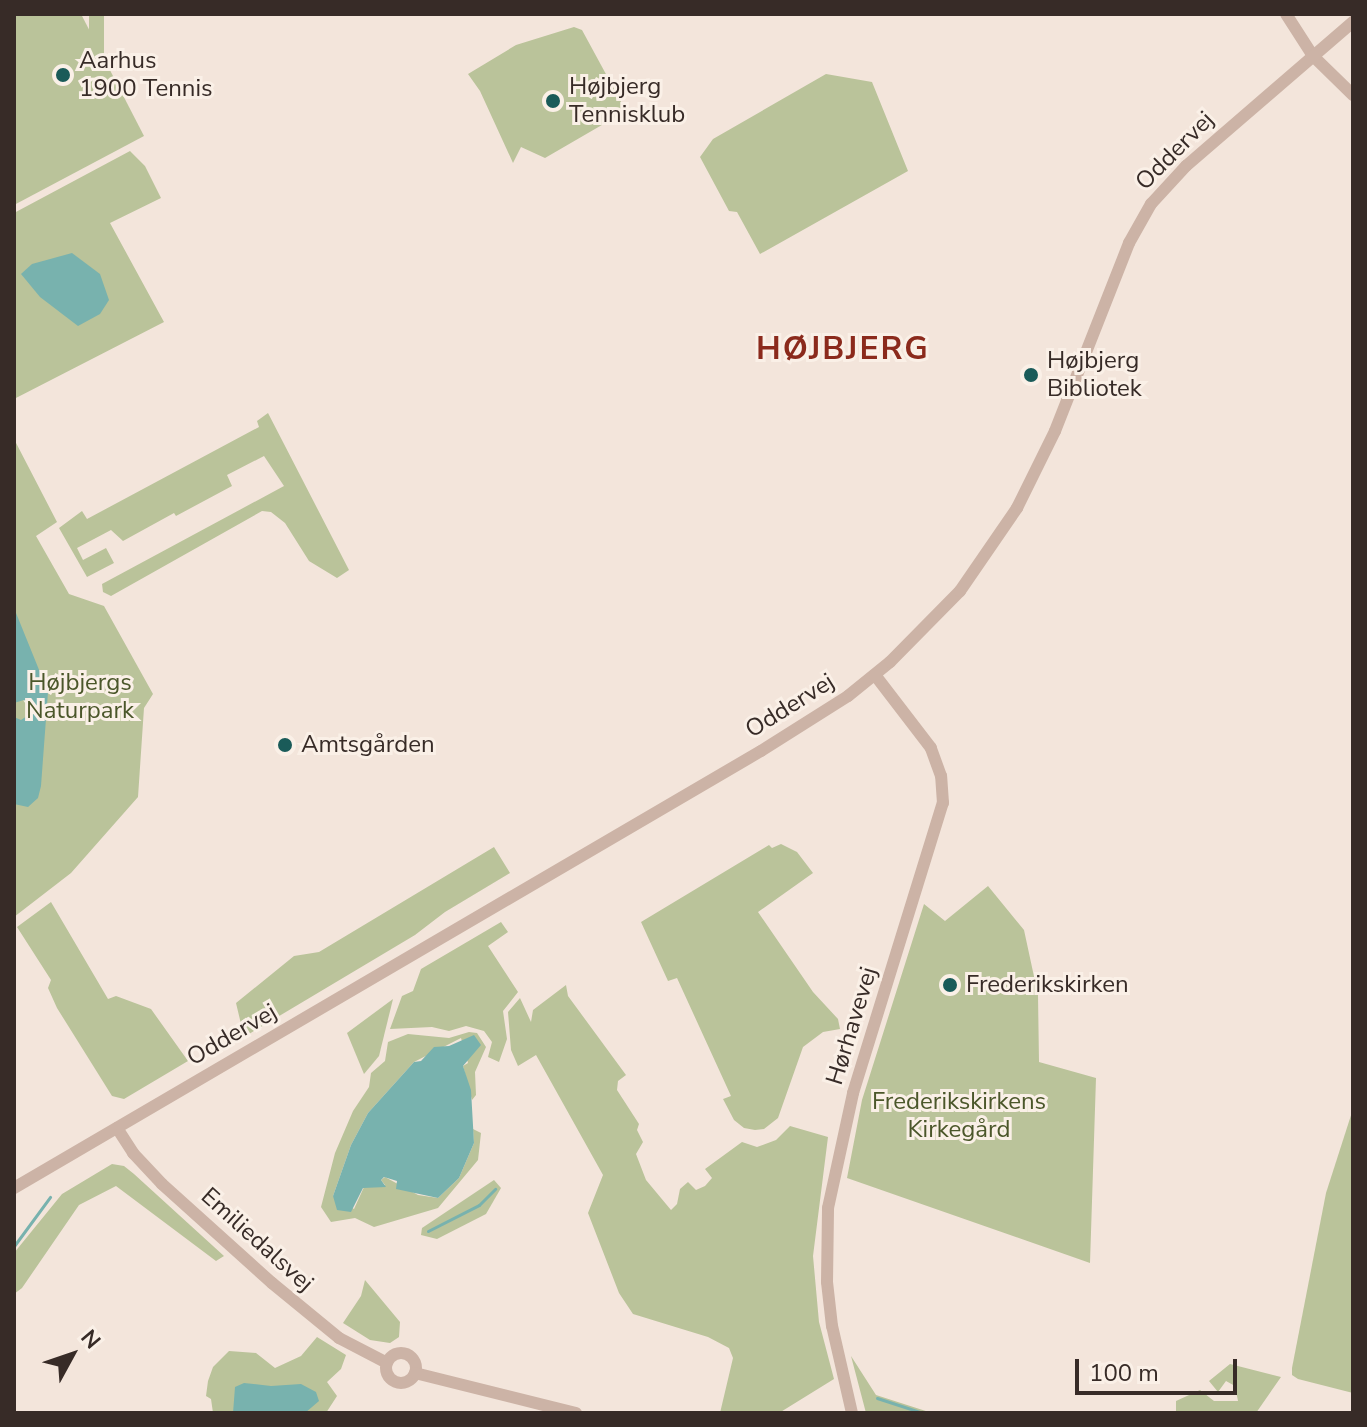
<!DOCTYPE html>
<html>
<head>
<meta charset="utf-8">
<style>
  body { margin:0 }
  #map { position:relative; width:1367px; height:1427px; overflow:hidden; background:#f3e5db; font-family:"Nunito Sans",sans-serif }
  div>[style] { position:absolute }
  .green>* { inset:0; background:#bac39a; transform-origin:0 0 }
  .water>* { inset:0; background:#78b2ae }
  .stream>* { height:3px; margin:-1.5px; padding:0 1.5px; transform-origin:1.5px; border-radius:1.5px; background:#78b2ae }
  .tertiary>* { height:12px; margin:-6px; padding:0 6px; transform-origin:6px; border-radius:6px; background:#ccb3a6 }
  .tertiary>.ring { margin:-6px; padding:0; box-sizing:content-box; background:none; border:12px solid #ccb3a6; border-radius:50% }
  .dots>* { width:22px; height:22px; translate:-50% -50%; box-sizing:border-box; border:4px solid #faf0e7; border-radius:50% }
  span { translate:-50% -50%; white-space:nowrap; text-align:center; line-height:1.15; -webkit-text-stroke:6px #faf0e7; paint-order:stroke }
  .poi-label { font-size:24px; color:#372b27 }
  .left { translate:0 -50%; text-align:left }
  .street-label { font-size:24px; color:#372b27 }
  .park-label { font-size:24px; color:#4b572a }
  .district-label { font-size:32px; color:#8b2a1c; font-weight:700; letter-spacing:2px }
  .frame { position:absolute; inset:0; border:16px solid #372b27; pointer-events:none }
  .north { position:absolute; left:32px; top:1315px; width:80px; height:80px; -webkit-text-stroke:6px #faf0e7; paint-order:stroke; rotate:50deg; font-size:22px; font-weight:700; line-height:32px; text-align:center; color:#372b27 }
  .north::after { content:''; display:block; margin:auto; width:28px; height:36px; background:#372b27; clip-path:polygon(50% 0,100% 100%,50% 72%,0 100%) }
  .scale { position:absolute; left:1075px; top:1359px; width:162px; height:36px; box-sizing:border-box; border:4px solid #372b27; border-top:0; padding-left:10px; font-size:24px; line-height:28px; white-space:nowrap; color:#372b27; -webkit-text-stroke:6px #faf0e7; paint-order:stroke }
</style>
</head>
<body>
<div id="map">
  <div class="green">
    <div style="clip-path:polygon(14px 14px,81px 14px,144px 136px,14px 205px)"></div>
    <div style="left:89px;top:14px;width:15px;height:134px"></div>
    <div style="clip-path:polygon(574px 27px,582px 30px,626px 111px,545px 158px,521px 147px,513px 163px,480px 91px,468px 74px,516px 45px)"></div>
    <div style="clip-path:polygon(826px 74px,872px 82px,908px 171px,760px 254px,737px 212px,729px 211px,700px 157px,713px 139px)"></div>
    <div style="clip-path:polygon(130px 151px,145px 166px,161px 198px,110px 223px,164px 322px,14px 399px,14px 213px)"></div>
    <div style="clip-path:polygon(268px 413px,349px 570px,337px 578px,309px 561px,285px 523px,271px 512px,262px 511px,111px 596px,103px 592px,102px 584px,284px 486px,264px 456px,227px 475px,232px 486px,176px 516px,174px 513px,123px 541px,111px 530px,77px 548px,83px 560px,106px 548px,114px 563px,87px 577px,59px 528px,82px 511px,87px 519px,259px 427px,257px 421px)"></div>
    <div style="clip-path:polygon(14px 439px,57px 522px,36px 536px,69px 594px,104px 606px,153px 694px,144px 708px,138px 797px,71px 873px,14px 917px)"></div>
    <div style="clip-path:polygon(781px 844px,797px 852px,813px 873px,758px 912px,813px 992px,838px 1019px,840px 1029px,823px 1032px,803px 1047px,778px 1118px,764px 1129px,755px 1130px,744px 1128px,734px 1120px,723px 1099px,731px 1096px,677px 978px,668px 981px,641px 922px,769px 845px,772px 848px)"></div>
    <div style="clip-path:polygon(494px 847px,510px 873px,445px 912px,415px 935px,249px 1034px,241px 1024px,236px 1003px,294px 956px,319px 952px)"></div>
    <div style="clip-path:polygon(988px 886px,1024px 930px,1038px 995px,1039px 1062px,1096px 1078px,1090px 1263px,847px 1178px,862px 1100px,924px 904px,945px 921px)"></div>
    <div style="clip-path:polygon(51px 902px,108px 999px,116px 996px,151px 1009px,188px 1061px,124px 1099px,112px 1096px,57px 1008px,48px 988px,51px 980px,17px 927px)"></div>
    <div style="clip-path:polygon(501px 922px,508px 932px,488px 946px,518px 992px,503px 1011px,507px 1039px,499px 1062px,488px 1057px,492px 1042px,484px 1031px,466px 1026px,449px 1031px,432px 1027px,390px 1029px,402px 996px,413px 991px,421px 969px)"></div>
    <div style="clip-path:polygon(566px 985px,568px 996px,626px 1075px,618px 1081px,617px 1090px,639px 1124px,637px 1130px,643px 1142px,636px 1154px,646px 1180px,671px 1210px,677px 1204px,680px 1189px,688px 1182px,696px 1190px,705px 1186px,712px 1178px,705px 1169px,742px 1142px,757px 1147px,776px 1140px,790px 1126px,828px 1137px,813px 1256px,819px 1322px,834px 1379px,779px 1413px,720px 1413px,733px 1358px,729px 1348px,708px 1337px,633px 1314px,619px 1293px,588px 1213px,603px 1175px,536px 1055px,518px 1066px,511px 1050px,508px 1012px,520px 998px,531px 1022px,533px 1010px)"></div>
    <div style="clip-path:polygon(393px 999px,379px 1056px,364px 1074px,347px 1033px)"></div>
    <div style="clip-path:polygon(469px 1032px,477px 1033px,486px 1047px,475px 1072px,476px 1095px,472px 1100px,463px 1066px,468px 1063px,461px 1038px,414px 1062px,368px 1113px,351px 1145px,333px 1196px,354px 1209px,364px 1187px,385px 1185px,381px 1180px,385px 1177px,418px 1195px,438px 1198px,459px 1178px,474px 1143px,473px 1129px,481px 1133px,478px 1160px,438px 1208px,374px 1227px,355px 1218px,331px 1222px,321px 1207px,335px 1153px,353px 1111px,369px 1087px,371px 1073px,385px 1061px,388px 1042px,408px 1034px,449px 1038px)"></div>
    <div style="clip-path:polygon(1353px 1109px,1353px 1393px,1298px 1379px,1292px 1375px,1292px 1368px,1326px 1193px)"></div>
    <div style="clip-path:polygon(112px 1164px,124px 1166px,134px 1174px,224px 1256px,216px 1261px,116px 1186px,79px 1205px,22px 1288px,14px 1294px,14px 1253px,62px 1194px)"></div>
    <div style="clip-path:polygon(494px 1180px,501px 1188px,486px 1214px,437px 1239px,421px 1235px,422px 1228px)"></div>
    <div style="clip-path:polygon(365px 1280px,400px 1322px,399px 1337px,390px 1343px,370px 1340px,343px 1323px,361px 1296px)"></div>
    <div style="clip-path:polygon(317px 1337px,346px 1355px,341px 1369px,327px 1382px,337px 1396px,326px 1413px,213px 1413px,211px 1399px,206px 1396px,208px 1381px,213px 1367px,229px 1351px,256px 1353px,275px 1368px,301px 1356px)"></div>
    <div style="clip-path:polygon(851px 1356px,876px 1395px,932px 1413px,866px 1413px)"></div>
    <div style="clip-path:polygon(1230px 1364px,1281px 1377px,1256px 1413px,1176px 1413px,1176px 1401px,1200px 1390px,1214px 1401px,1238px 1401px,1235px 1386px,1226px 1381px,1218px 1392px,1209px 1381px)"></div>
  </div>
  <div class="water">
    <div style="clip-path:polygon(72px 253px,100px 274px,109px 300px,100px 314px,78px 326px,40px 297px,21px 274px,32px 264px)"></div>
    <div style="clip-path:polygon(14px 608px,48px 692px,41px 786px,38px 798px,28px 807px,14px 804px,14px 717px,21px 720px,27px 716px,29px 708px,24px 700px,14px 703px)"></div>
    <div style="clip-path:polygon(474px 1035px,481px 1045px,463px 1066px,471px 1090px,474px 1143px,459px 1178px,438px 1198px,396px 1189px,397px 1181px,384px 1177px,381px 1180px,386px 1187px,363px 1188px,351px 1212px,337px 1210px,333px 1196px,351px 1145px,368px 1113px,414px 1062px,421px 1061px,434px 1047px,449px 1046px)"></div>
    <div style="clip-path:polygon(244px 1383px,271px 1386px,301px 1384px,316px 1392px,319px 1401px,305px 1413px,233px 1413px,235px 1387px)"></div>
  </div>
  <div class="stream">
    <div style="left:428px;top:1231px;width:57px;rotate:-27deg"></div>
    <div style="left:479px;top:1205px;width:23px;rotate:-45deg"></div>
    <div style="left:14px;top:1246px;width:61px;rotate:-53.7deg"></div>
    <div style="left:877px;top:1398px;width:48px;rotate:18.1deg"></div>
  </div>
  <div class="tertiary">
    <div style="left:1286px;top:14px;width:50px;rotate:57.3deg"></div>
    <div style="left:1313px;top:56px;width:56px;rotate:44.3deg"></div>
    <div style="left:117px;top:1128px;width:30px;rotate:57deg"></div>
    <div style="left:133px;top:1153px;width:42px;rotate:46.9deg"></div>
    <div style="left:162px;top:1184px;width:148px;rotate:42deg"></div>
    <div style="left:272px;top:1283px;width:87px;rotate:39.4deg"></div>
    <div style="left:339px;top:1338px;width:54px;rotate:27.5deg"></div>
    <div style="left:14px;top:1188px;width:865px;rotate:-30.33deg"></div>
    <div style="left:761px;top:751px;width:103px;rotate:-32.3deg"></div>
    <div style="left:848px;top:696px;width:54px;rotate:-39deg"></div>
    <div style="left:890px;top:662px;width:100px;rotate:-45.4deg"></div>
    <div style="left:960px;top:591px;width:101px;rotate:-55.5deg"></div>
    <div style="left:1017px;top:508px;width:86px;rotate:-63.7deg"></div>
    <div style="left:1055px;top:431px;width:202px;rotate:-68.5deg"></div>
    <div style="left:1129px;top:243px;width:45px;rotate:-60.6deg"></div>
    <div style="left:1151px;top:204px;width:52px;rotate:-47.4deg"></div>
    <div style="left:1186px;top:166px;width:221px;rotate:-40.8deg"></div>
    <div class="ring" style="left:386px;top:1353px;width:18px;height:18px"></div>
    <div style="left:415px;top:1373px;width:166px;rotate:14deg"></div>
    <div style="left:852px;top:1413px;width:89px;rotate:-102.9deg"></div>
    <div style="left:832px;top:1326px;width:44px;rotate:-96.5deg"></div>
    <div style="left:827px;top:1282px;width:74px;rotate:-89.2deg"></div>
    <div style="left:828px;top:1208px;width:118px;rotate:-77.7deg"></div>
    <div style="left:853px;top:1093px;width:304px;rotate:-72.8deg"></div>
    <div style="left:943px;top:803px;width:27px;rotate:-94deg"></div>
    <div style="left:941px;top:776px;width:30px;rotate:-110deg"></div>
    <div style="left:931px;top:748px;width:92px;rotate:-127.5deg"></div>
  </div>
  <div class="dots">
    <div style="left:63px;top:75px;background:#1a5b59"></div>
    <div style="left:553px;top:101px;background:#1a5b59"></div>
    <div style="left:1031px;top:375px;background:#1a5b59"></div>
    <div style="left:285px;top:745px;background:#1a5b59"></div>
    <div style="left:950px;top:985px;background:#1a5b59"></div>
  </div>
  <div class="poi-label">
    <span class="left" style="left:79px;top:75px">Aarhus<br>1900 Tennis</span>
    <span class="left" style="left:569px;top:101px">Højbjerg<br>Tennisklub</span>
    <span class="left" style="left:1047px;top:375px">Højbjerg<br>Bibliotek</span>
    <span class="left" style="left:301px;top:745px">Amtsgården</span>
    <span class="left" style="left:966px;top:985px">Frederikskirken</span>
  </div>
  <div class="street-label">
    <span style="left:1175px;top:151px;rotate:-45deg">Oddervej</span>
    <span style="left:790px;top:706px;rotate:-32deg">Oddervej</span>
    <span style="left:852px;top:1026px;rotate:-73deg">Hørhavevej</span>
    <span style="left:232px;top:1035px;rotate:-30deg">Oddervej</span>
    <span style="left:257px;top:1240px;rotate:42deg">Emiliedalsvej</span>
  </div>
  <div class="park-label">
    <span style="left:80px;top:697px">Højbjergs<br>Naturpark</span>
    <span style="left:959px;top:1116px">Frederikskirkens<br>Kirkegård</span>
  </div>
  <div class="district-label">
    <span style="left:843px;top:349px">HØJBJERG</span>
  </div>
  <div class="frame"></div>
  <div class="north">N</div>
  <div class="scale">100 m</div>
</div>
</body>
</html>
